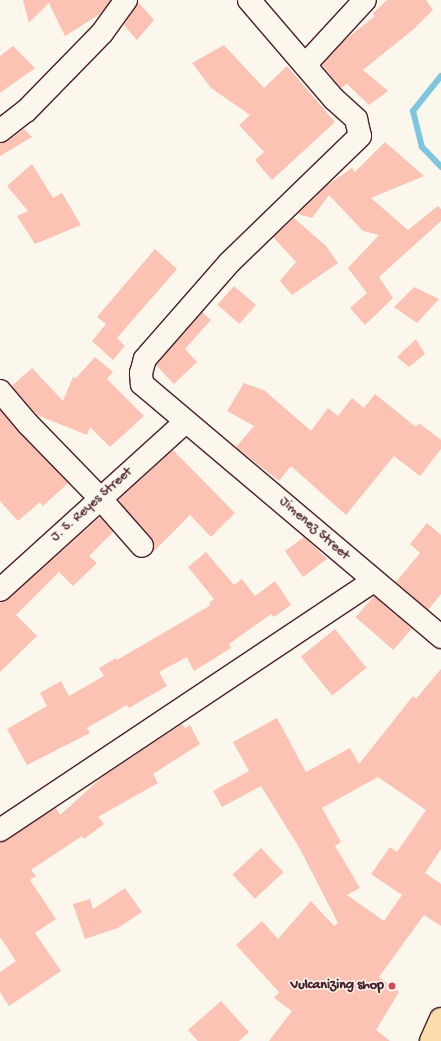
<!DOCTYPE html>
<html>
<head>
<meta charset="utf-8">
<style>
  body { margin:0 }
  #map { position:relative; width:441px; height:1041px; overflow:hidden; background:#fbf7ec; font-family:"Gochi Hand",sans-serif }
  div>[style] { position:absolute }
  .stream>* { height:6px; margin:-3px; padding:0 3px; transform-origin:3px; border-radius:3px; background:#7ec6df }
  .building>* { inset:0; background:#fcc2b3; transform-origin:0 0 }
  .roads { filter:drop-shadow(1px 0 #4a1f2b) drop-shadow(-1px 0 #4a1f2b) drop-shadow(0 1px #4a1f2b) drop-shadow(0 -1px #4a1f2b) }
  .minor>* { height:22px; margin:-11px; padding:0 11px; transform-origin:11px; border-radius:11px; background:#fbf7ec }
  .major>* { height:22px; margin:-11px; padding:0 11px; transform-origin:11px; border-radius:11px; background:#fddcac }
  .dots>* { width:11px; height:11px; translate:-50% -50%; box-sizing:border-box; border:2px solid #fbf7ec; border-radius:50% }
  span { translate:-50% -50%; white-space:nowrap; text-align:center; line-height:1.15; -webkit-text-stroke:3px #fbf7ec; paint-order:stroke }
  .street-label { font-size:14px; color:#4a1f2b }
  .poi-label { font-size:14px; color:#4a1f2b; font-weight:700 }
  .right { translate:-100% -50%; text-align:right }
</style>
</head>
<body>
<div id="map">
  <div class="stream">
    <div style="left:441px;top:76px;width:45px;rotate:128.7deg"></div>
    <div style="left:413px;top:111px;width:37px;rotate:76deg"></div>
    <div style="left:422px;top:147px;width:28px;rotate:46deg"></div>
  </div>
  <div class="building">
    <div style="clip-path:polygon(23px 0,111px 0,100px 14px,65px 36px,49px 3px,29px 23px)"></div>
    <div style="clip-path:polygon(387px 0,426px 0,433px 10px,415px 28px,363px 70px,388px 91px,369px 105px,347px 84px,341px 88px,322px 65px,346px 39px,375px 16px,373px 13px)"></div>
    <div style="clip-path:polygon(138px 2px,154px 20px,137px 40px,124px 25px)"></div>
    <div style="clip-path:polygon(224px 45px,264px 88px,287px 66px,335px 122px,272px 180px,255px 160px,264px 152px,239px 125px,250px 115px,211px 88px,192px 63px)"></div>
    <div style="clip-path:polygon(13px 46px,35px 68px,0 93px,0 56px)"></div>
    <div style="clip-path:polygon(24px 129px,32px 137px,0 156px,0 143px,8px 141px)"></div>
    <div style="clip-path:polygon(385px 142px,424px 176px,371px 198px,408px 230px,438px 206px,441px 209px,441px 221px,379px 277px,393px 298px,365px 325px,350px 308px,367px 293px,348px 268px,379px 235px,363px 231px,329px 195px,312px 218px,298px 214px,326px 186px,352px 168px,355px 172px)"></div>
    <div style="clip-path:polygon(32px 164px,53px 198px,62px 193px,81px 225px,35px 244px,17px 216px,28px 211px,7px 186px)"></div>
    <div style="clip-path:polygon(294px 218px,326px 246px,338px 263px,292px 295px,280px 281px,296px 262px,273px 237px)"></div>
    <div style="clip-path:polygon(155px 249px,177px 269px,117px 338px,125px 346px,113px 360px,92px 341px,106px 324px,97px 317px)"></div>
    <div style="left:234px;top:286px;width:29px;height:25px;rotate:41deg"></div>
    <div style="clip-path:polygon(414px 287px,439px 299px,417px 323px,394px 307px)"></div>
    <div style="clip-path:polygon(202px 312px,211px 320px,185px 349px,197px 362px,174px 384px,156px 365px)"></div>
    <div style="clip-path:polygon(416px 339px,425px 354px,409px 367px,397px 357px)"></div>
    <div style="clip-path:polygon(95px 357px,113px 372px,107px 379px,144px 416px,110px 447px,90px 427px,87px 435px,37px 415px,12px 386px,32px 368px,63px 401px,73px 377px,76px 378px)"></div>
    <div style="clip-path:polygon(244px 383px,264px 390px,311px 431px,328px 408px,338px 416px,352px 398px,364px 408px,375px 394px,416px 427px,419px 423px,441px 440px,441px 449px,420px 476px,394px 456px,346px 515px,291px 466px,279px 481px,236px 447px,254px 426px,227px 411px)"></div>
    <div style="clip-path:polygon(0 410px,68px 483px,43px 506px,40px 502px,18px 521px,0 501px)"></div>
    <div style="clip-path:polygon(173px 450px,235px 513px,211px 537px,190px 515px,153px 552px,154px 544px,151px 538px,118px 500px)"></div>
    <div style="clip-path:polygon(100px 517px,113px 532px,89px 556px,97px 563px,73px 586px,59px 572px,16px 615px,37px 636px,0 672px,0 602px,8px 599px)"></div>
    <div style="clip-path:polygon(427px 523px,441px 535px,441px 594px,428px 610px,396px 582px,420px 553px,410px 544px)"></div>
    <div style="clip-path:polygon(304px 537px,327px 559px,303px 577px,285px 551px)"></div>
    <div style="clip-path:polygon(206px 552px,234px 585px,242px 579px,255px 596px,275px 581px,291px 605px,274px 617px,271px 614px,229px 644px,231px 648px,194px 671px,187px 657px,159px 672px,167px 686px,129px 708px,127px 705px,87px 728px,90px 733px,27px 765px,7px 729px,47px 706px,40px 693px,61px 681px,69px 696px,104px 676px,99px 668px,116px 658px,117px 660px,211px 605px,209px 603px,214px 599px,188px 567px)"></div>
    <div style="left:374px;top:596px;width:50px;height:28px;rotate:41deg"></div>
    <div style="left:335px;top:629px;width:50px;height:44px;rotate:51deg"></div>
    <div style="clip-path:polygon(evenodd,441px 669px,441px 849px,425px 873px,441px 884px,441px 926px,424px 915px,379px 977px,399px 992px,376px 1030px,390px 1041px,269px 1041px,292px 1011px,274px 998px,279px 992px,236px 945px,262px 921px,278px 939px,311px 901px,334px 926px,338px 923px,300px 849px,261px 786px,222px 807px,213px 791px,249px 771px,233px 742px,277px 718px,306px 772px,350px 748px,359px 764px,413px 696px,416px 699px,441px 669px,378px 777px,426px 810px,397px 852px,390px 847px,371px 874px,402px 895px,384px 921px,347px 895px,360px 888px,335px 846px,341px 842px,322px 808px,378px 777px)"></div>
    <div style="clip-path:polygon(182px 724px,185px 728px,190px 725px,200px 744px,153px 774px,158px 783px,98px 817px,104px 824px,84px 839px,82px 836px,31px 870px,36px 876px,30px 880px,56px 919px,35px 933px,61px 971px,9px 1006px,0 992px,0 972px,16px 961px,0 937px,0 842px,56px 808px,60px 815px,101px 778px)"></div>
    <div style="left:261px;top:848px;width:33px;height:39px;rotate:47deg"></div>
    <div style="clip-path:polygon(125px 888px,142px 912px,118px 928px,85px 939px,73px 904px,90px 899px,93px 909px)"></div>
    <div style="clip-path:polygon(221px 1001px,249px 1032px,239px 1041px,198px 1041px,188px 1030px)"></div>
  </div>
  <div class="roads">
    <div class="minor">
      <div style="left:249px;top:0;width:130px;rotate:49.4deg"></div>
      <div style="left:334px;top:99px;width:30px;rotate:42deg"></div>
      <div style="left:356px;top:119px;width:17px;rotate:77deg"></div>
      <div style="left:360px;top:136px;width:182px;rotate:135.9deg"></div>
      <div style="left:229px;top:263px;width:128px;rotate:131.2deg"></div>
      <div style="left:145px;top:359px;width:15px;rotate:106deg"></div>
      <div style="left:141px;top:373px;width:11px;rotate:85deg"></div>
      <div style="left:142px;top:384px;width:392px;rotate:40.2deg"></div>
      <div style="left:305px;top:65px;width:88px;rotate:-47.3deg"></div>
      <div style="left:0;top:131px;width:33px;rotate:-38deg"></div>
      <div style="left:26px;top:111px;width:109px;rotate:-45.7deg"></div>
      <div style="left:102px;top:33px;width:41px;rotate:-54deg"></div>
      <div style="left:0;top:391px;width:43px;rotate:49.7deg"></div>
      <div style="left:28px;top:424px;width:102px;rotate:45.8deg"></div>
      <div style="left:99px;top:497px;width:65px;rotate:48.7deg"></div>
      <div style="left:0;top:590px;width:250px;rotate:-42.2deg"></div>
      <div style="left:0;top:830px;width:449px;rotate:-33.7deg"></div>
    </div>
    <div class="major">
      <div style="left:431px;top:1041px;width:24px;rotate:-66deg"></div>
    </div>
  </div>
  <div class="dots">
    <div style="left:392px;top:986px;background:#d1495b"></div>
  </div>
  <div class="street-label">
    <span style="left:92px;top:505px;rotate:-42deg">J. S. Reyes Street</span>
    <span style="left:314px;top:529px;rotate:41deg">Jimenez Street</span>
  </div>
  <div class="poi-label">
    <span class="right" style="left:384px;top:986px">Vulcanizing shop</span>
  </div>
</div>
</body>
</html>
